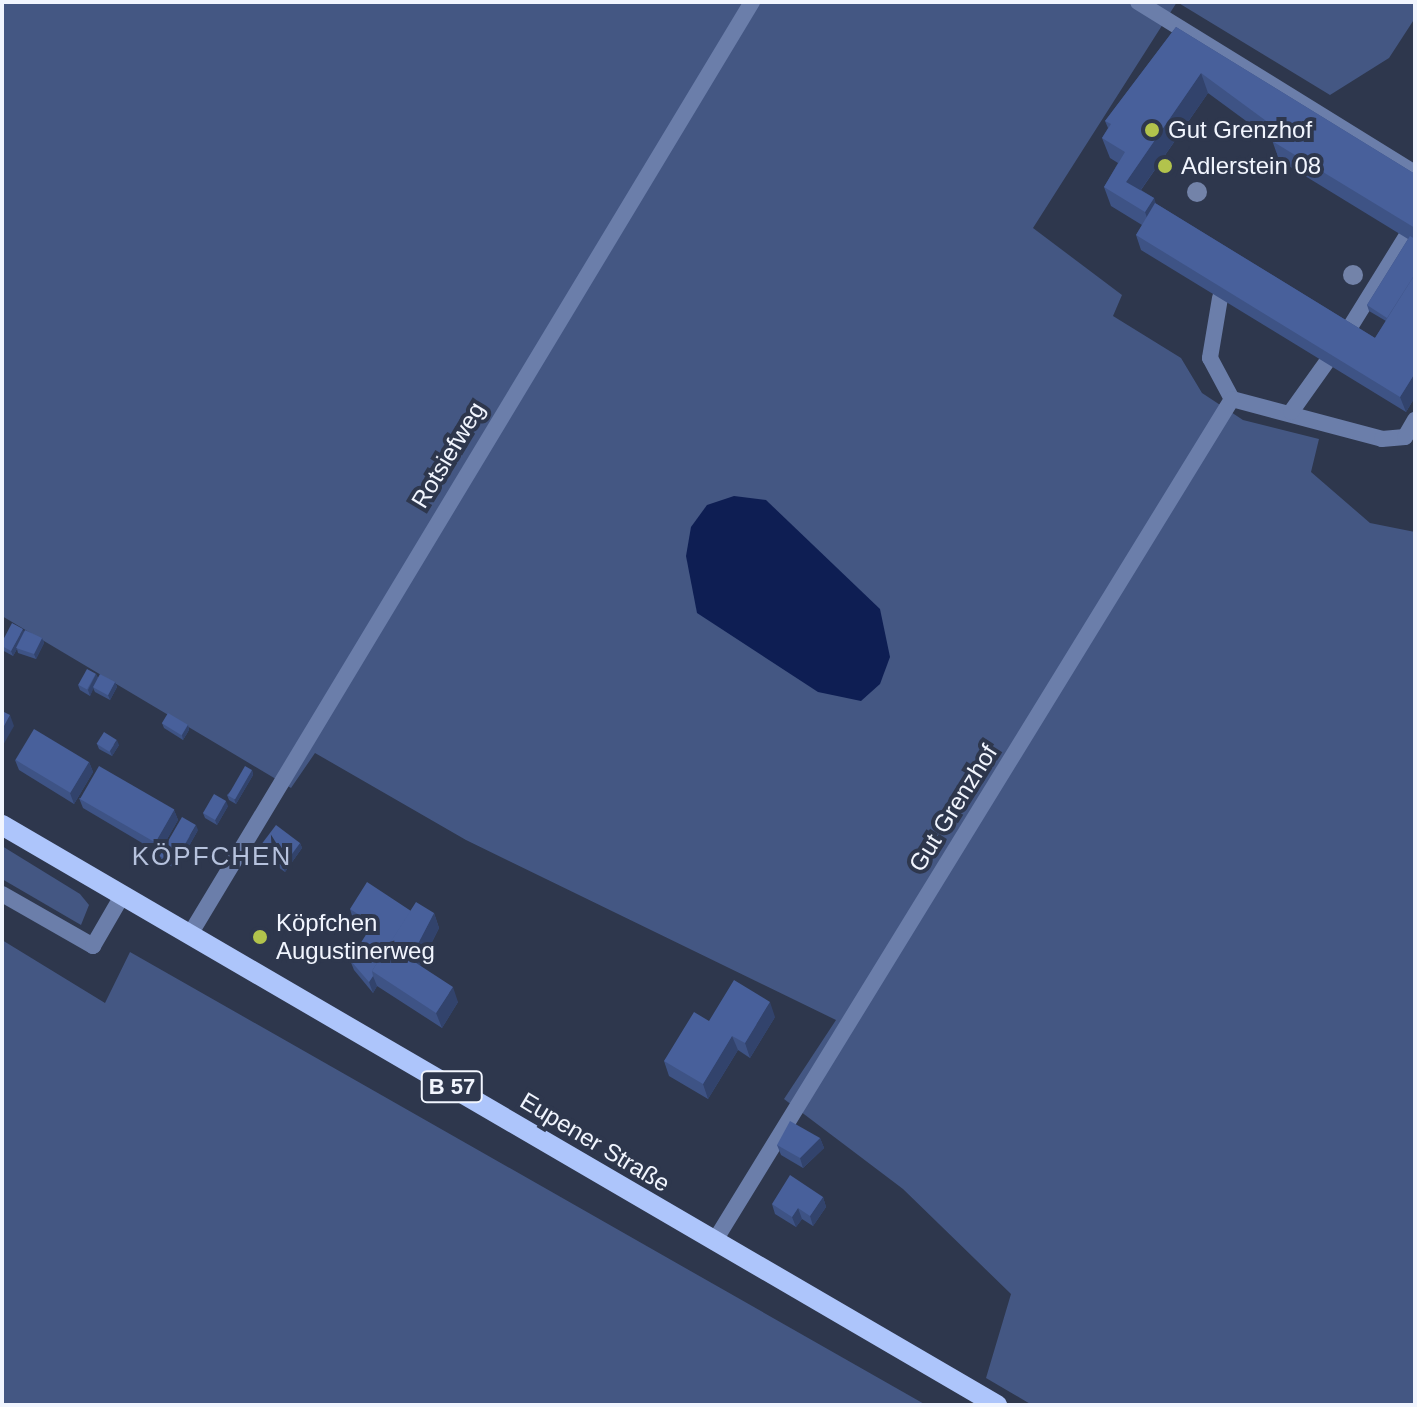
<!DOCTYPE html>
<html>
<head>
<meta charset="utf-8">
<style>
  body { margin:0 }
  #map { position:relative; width:1417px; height:1407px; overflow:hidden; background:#2e374d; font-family:Arial,sans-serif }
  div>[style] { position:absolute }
  .green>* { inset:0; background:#445783 }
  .water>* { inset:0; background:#0e1e53 }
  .service>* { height:16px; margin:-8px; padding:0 8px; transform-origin:8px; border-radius:8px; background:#6b7eaa }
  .primary>* { height:20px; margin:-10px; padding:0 10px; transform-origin:10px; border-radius:10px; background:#adc5fb }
  .trees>* { width:20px; height:20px; margin:-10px; border-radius:50%; background:#7383a9 }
  .wall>* { inset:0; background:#3e5385 }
  .shaded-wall>* { inset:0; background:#32436c }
  .building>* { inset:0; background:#48609b; transform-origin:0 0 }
  .dots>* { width:22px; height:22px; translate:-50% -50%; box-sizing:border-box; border:4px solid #2e374d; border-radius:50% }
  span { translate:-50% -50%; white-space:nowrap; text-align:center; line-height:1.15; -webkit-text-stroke:8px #2e374d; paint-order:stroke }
  .shield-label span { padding:2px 6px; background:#2e374d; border:2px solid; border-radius:6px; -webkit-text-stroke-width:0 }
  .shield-label { font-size:22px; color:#f1f5fe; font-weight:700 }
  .poi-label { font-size:24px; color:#f1f5fe }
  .left { translate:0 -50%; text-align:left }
  .street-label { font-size:24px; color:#f1f5fe }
  .neighbourhood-label { font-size:26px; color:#b6c2dd; letter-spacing:2px }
  .frame { position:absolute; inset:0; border:4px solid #f1f5fe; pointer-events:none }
</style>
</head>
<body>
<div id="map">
  <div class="green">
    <div style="clip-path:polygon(2px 2px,1415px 2px,1415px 18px,1389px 58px,1330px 95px,1177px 2px,1033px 228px,1122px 295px,1113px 316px,1181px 358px,1202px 393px,1243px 420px,1319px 439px,1311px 472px,1370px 523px,1415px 532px,1415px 1405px,1032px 1405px,986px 1378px,1011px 1294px,903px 1189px,784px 1099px,836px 1020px,466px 840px,315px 753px,291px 788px,2px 616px)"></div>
    <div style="clip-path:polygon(2px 846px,80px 894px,89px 905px,81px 925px,2px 879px)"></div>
    <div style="clip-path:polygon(2px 940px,105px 1003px,130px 952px,926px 1405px,2px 1405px)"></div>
  </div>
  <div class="water">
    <div style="clip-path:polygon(734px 496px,766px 500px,880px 609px,890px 657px,880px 684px,861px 701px,818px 692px,697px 613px,686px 556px,691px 527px,707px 505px)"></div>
  </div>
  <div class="service">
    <div style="left:1138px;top:2px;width:326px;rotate:31.7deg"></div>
    <div style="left:1220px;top:298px;width:61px;rotate:99.5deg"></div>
    <div style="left:1210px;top:358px;width:47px;rotate:61.8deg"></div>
    <div style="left:1232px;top:399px;width:155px;rotate:14.9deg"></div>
    <div style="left:1382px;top:439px;width:23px;rotate:-5deg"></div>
    <div style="left:1405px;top:437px;width:20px;rotate:-60deg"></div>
    <div style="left:1347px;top:332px;width:112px;rotate:-58.2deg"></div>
    <div style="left:1291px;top:412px;width:60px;rotate:-54.5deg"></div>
    <div style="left:2px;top:894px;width:105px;rotate:29.7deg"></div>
    <div style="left:93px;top:946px;width:58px;rotate:-59.9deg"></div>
    <div style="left:189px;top:936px;width:1091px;rotate:-58.92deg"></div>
    <div style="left:714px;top:1242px;width:989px;rotate:-58.43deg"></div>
  </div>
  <div class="primary">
    <div style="left:2px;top:825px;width:1152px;rotate:30.24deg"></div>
  </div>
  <div class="trees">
    <div style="left:1197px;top:192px"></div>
    <div style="left:1353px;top:275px"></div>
  </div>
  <div class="wall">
    <div style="clip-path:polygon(evenodd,1176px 27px,1415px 174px,1415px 397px,1406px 412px,1141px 250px,1136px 235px,1142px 225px,1111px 206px,1104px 187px,1118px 163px,1110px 158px,1102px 138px,1108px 128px,1105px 121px,1176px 27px,1208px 93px,1272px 140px,1279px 160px,1408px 239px,1367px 305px,1369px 311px,1386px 321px,1375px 338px,1155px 203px,1154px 198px,1141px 190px,1208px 93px)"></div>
    <div style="clip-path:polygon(24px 633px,42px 638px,44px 643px,36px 659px,18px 653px,17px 649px,13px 656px,2px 650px,2px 642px)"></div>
    <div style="clip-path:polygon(96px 674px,98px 678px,115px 682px,117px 687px,110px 700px,95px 692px,93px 688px,90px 696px,80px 690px,78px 685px)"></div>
    <div style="clip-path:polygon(162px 723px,188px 725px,189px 730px,183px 740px,164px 728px)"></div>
    <div style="clip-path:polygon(97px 744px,119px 745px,112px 756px,99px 749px)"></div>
    <div style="clip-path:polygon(15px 760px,89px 762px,93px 772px,74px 804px,19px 770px)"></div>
    <div style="clip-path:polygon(252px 770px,253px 775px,236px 804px,229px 800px,227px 795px)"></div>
    <div style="clip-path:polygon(79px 798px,174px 810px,178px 820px,159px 853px,83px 808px)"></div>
    <div style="clip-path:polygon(228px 806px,217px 825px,205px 818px,203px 813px)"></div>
    <div style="clip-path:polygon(198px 830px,176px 869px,162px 861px,160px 856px)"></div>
    <div style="clip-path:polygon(300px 843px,302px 848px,285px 872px,260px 854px,258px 849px)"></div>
    <div style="clip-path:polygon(350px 909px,411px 911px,434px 913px,439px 928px,420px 966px,458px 1002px,442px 1028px,377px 986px,373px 993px,354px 970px,350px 960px,369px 930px,353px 919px)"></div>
    <div style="clip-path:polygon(775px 1017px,750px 1058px,738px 1050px,708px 1099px,669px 1076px,664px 1061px)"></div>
    <div style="clip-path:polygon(820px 1138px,824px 1148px,803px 1168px,781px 1155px,777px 1145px)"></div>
    <div style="clip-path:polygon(823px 1197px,826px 1207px,813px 1226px,802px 1219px,796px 1227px,775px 1214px,772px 1204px)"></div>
  </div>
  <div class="shaded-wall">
    <div style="clip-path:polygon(1201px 73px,1208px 93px,1133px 201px,1126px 182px)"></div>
    <div style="clip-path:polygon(1154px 198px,1161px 218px,1152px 232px,1145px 212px)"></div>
    <div style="clip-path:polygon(1415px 373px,1415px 397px,1406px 412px,1400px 397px)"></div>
    <div style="clip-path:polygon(23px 629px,25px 634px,13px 656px,11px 651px)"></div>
    <div style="clip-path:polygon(42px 638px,44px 643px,36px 659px,34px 654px)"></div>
    <div style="clip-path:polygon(96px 674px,98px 679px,90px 696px,88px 690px)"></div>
    <div style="clip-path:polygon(115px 682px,117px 687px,110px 700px,108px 695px)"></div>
    <div style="clip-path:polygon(10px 715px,14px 726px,2px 747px,2px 730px)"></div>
    <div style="clip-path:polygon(188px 725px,189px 730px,183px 740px,182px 735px)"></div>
    <div style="clip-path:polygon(117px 740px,119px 745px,112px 756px,110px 751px)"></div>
    <div style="clip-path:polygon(89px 762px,93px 772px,74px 804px,70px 793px)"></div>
    <div style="clip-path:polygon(252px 770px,253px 775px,236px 804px,234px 799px)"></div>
    <div style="clip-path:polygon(226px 801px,228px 806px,217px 825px,215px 820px)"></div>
    <div style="clip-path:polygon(174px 810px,178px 820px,159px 853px,155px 843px)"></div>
    <div style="clip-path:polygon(196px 825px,198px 830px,176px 869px,174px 864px)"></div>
    <div style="clip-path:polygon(300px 843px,302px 848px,285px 872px,283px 867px)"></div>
    <div style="clip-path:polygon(434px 913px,439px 928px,416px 974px,410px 959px)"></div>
    <div style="clip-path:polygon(373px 976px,377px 986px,373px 993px,369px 982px)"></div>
    <div style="clip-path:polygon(453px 987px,458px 1002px,442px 1028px,436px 1013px)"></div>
    <div style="clip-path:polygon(770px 1002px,775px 1017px,750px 1058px,745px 1043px)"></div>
    <div style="clip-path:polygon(732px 1036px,738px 1050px,708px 1099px,703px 1084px)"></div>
    <div style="clip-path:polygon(820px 1138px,824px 1148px,803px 1168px,800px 1158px)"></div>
    <div style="clip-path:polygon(823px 1197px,826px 1207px,813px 1226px,810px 1216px)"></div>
    <div style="clip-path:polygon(798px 1208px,802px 1219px,796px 1227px,792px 1217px)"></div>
  </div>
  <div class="building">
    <div style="clip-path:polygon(1176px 27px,1415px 174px,1415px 228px,1272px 141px,1273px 126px,1201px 73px,1126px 182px,1154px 198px,1145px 212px,1104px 187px,1125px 152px,1102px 138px,1111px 124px,1105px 121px)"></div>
    <div style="clip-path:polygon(1155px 203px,1375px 338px,1415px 274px,1415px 373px,1400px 397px,1136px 235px)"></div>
    <div style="clip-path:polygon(1410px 236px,1415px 239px,1415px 274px,1387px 318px,1367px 305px)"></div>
    <div style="clip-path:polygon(12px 623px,23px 629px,11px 651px,2px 646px,2px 642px)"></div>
    <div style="clip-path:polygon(25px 630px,42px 638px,34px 654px,16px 648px)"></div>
    <div style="left:87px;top:669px;width:10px;height:18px;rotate:29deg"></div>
    <div style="left:100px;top:674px;width:17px;height:15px;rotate:28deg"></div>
    <div style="clip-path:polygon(2px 711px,10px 715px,2px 730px)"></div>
    <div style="left:168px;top:713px;width:23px;height:12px;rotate:31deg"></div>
    <div style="left:34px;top:729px;width:64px;height:36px;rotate:31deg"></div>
    <div style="left:104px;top:732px;width:15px;height:14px;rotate:32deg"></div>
    <div style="left:99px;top:766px;width:87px;height:38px;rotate:30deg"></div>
    <div style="left:245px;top:766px;width:8px;height:34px;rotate:30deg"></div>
    <div style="left:214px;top:794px;width:14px;height:22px;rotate:30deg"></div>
    <div style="left:182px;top:817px;width:16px;height:45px;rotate:30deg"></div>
    <div style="left:276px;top:825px;width:30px;height:30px;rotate:37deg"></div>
    <div style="clip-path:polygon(367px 882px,411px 911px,372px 971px,373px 976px,369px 982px,350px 960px,373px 924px,350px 909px)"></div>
    <div style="clip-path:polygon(416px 902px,434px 913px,410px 959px,453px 987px,436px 1013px,372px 971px)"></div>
    <div style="clip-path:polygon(734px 980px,770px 1002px,745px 1043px,732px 1036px,703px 1084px,664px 1061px,694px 1012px,709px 1021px)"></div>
    <div style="clip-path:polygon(790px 1121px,820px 1138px,800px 1158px,777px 1145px)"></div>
    <div style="clip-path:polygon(790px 1175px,823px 1197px,810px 1216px,798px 1208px,792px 1217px,772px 1204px)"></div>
  </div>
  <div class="dots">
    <div style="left:1152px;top:130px;background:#b2c34c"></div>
    <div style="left:1165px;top:166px;background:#b2c34c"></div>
    <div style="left:260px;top:937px;background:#b2c34c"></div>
  </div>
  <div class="shield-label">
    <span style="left:452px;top:1087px">B 57</span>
  </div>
  <div class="poi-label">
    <span class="left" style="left:1168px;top:130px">Gut Grenzhof</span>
    <span class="left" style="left:1181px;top:166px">Adlerstein 08</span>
    <span class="left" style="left:276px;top:937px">Köpfchen<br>Augustinerweg</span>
  </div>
  <div class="street-label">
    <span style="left:448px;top:455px;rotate:-59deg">Rotsiefweg</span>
    <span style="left:953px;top:808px;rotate:-58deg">Gut Grenzhof</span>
    <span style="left:595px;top:1142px;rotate:31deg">Eupener Straße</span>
  </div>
  <div class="neighbourhood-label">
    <span style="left:212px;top:857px">KÖPFCHEN</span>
  </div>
  <div class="frame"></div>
</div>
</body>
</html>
